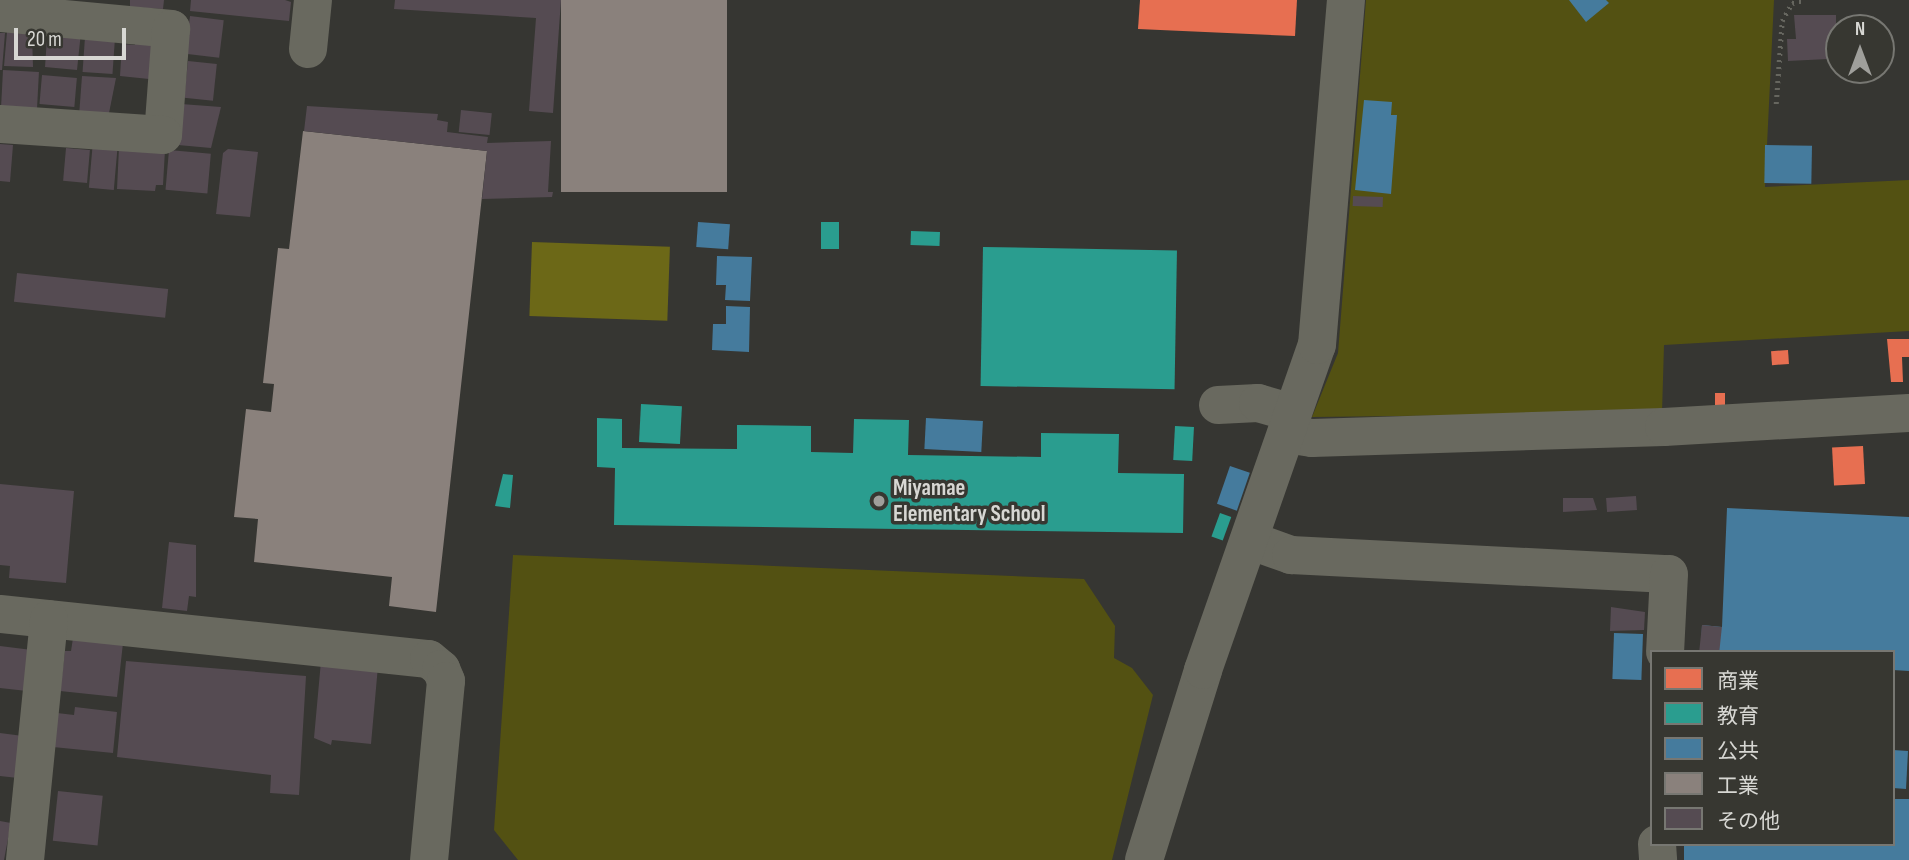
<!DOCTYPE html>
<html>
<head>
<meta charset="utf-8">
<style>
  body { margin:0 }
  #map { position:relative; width:1909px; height:860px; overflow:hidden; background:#363632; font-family:"Sofia Sans Condensed","Noto Sans JP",sans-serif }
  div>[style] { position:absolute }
  .green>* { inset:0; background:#535112 }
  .water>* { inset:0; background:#6c6817; transform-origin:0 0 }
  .shops>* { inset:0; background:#e76f51; transform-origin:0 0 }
  .schools>* { inset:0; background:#2a9d8f; transform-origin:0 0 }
  .public>* { inset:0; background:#457b9d; transform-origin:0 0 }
  .industry>* { inset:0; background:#8a817c; transform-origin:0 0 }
  .building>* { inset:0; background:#554b52; transform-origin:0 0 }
  .path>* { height:4.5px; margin-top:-2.25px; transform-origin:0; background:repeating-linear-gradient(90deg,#66665f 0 2px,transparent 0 7px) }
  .minor>* { height:38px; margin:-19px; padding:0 19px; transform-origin:19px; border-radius:19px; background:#69695f }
  .dots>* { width:19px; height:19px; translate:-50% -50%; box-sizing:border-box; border:4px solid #373731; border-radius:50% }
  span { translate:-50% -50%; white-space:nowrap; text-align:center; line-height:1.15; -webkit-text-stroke:7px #373731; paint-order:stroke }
  .poi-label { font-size:23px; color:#d7d7d3; font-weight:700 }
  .left { translate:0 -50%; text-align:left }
  .legend { position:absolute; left:1650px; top:650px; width:245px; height:196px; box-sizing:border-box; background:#373731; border:2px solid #777772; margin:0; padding:9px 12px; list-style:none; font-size:21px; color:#d7d7d3 }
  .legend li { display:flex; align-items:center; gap:14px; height:35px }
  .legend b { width:35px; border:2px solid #777772 }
  .north { position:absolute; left:1825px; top:14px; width:70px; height:70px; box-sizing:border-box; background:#373731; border:2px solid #777772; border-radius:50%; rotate:0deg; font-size:19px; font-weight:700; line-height:28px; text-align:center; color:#d7d7d3 }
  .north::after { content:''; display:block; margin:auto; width:24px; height:32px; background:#9f9f9b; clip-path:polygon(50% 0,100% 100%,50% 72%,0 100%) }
  .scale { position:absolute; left:14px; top:28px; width:112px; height:32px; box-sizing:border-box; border:4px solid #d7d7d3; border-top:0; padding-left:9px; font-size:21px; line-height:24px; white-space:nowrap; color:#d7d7d3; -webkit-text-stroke:5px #373731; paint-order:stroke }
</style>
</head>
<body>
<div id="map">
  <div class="green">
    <div style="clip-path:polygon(1366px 0,1774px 0,1765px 187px,1909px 180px,1909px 331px,1664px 345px,1662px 413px,1312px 417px,1338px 353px)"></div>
    <div style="clip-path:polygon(513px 555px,1084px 579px,1115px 626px,1114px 658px,1132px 668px,1153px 695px,1112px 860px,518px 860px,494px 830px)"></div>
  </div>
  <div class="water">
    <div style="left:532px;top:242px;width:138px;height:74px;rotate:2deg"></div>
  </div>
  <div class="shops">
    <div style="clip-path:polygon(1140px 0,1297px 0,1295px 36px,1138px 29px)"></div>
    <div style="clip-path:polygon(1887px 339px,1909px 339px,1909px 357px,1902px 357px,1903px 382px,1891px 382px)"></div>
    <div style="left:1788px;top:350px;width:14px;height:17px;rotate:86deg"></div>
    <div style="left:1715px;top:393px;width:10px;height:12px"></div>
    <div style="left:1863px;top:446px;width:38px;height:31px;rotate:87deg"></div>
  </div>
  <div class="schools">
    <div style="left:821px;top:222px;width:18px;height:27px"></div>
    <div style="left:911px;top:231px;width:29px;height:14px;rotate:2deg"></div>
    <div style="left:983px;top:247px;width:194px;height:139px;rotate:1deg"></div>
    <div style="left:641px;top:404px;width:41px;height:38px;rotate:3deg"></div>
    <div style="clip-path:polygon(597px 418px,622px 419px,622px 448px,737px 449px,737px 425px,811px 426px,811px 452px,853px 453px,854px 419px,909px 420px,908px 455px,1041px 457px,1041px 433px,1119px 434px,1118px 473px,1184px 474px,1183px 533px,614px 525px,615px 468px,597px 467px)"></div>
    <div style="left:1175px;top:426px;width:19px;height:34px;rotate:3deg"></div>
    <div style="clip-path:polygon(503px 474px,513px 475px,510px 508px,495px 506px)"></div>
    <div style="left:1220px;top:513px;width:12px;height:25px;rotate:20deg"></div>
  </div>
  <div class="public">
    <div style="clip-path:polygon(1569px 0,1606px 0,1609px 3px,1586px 22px)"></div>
    <div style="clip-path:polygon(1364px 100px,1392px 102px,1391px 115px,1397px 115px,1391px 194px,1355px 190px)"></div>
    <div style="left:1765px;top:145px;width:47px;height:38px;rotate:1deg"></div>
    <div style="left:698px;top:222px;width:32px;height:25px;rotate:4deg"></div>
    <div style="clip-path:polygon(717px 256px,752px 257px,750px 301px,725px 300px,726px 285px,716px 285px)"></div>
    <div style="clip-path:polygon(726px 306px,750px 307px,749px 352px,712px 350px,713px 324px,726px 324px)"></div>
    <div style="left:926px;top:418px;width:57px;height:31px;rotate:3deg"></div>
    <div style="left:1230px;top:466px;width:21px;height:40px;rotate:19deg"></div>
    <div style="clip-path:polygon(1727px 508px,1909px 517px,1909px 671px,1893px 670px,1893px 652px,1701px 652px,1702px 625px,1722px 627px)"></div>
    <div style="left:1614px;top:633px;width:29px;height:46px;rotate:2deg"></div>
    <div style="clip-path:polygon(1893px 750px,1908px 751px,1906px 789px,1893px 788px)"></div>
    <div style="clip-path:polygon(1893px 799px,1909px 799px,1909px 860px,1684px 860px,1684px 844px,1893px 844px)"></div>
  </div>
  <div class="industry">
    <div style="left:561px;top:0;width:166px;height:192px"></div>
    <div style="clip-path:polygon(303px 131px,487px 151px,436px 612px,389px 606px,392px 577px,254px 562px,258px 519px,234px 517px,246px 409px,271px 412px,274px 384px,263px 383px,278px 248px,289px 249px)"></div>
  </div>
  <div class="building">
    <div style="clip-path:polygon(130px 0,164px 0,163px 9px,130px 7px)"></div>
    <div style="clip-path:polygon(191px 0,285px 0,291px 2px,289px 21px,190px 11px)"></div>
    <div style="clip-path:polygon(395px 0,561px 0,553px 113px,529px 111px,536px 18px,394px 9px)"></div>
    <div style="clip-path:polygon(1794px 15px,1836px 15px,1836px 38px,1828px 37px,1828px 59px,1788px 61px,1787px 39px,1796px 39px)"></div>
    <div style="left:190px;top:16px;width:34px;height:38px;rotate:7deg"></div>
    <div style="clip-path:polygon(53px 30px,81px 32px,77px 70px,45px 67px,47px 38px,52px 38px)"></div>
    <div style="clip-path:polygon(7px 32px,32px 35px,33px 67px,4px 66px)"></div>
    <div style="clip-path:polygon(0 33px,5px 33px,2px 70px,0 70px)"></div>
    <div style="clip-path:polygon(135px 36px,152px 37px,149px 79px,120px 76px,122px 44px,135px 45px)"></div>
    <div style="left:85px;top:37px;width:30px;height:35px;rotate:4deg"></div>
    <div style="left:188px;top:61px;width:29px;height:37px;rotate:6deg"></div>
    <div style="left:3px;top:70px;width:36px;height:39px;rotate:3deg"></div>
    <div style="left:42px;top:75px;width:35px;height:29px;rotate:5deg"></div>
    <div style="clip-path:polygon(82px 76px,116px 78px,108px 118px,79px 116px)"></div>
    <div style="clip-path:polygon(181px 104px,221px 107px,211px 148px,178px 145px)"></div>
    <div style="clip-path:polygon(307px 106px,438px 114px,437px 120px,448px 122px,447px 132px,488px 137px,487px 143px,551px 141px,548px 192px,553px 192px,552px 197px,482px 199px,487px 151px,304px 131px)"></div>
    <div style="left:461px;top:110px;width:31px;height:22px;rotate:6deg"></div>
    <div style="left:93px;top:141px;width:25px;height:47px;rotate:5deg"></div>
    <div style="clip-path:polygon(0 144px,13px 145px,10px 182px,0 181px)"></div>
    <div style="clip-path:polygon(119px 147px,165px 150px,163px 185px,156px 185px,155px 191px,117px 189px)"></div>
    <div style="left:66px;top:148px;width:24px;height:33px;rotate:5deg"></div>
    <div style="clip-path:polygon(228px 149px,258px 152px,250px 217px,216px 214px,223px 153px)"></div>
    <div style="left:169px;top:150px;width:42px;height:40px;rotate:5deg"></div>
    <div style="left:1353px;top:196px;width:30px;height:10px;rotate:2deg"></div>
    <div style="left:17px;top:273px;width:152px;height:29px;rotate:6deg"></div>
    <div style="clip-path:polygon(0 484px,74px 491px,66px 583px,9px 578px,10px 566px,0 565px)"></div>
    <div style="left:1636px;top:496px;width:14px;height:30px;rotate:86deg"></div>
    <div style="clip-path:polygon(1563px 498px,1593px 498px,1597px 510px,1563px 512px)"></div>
    <div style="clip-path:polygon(169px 542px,196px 545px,196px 597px,189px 596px,187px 611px,162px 608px)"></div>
    <div style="clip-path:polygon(1611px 607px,1645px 612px,1644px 630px,1610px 631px)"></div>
    <div style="left:1702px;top:625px;width:20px;height:27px;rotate:6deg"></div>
    <div style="clip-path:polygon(73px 638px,123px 643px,117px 697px,60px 691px,65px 651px,71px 651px)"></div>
    <div style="clip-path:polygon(0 646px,32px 650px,27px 691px,0 688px)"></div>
    <div style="clip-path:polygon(126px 661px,306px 676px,299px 795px,270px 793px,271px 775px,117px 757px)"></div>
    <div style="clip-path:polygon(321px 661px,378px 666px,371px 744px,332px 740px,331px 745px,314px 738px)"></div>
    <div style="clip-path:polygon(75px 707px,117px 712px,113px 753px,53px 747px,57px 713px,74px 715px)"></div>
    <div style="clip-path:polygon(0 733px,23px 736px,18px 778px,0 776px)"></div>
    <div style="left:58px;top:791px;width:45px;height:50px;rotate:6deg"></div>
    <div style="clip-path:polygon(0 821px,11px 823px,4px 860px,0 860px)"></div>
  </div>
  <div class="path">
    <div style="left:1776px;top:104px;width:83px;rotate:-85.9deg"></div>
    <div style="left:1782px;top:21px;width:21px;rotate:-61deg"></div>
    <div style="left:1792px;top:3px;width:12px;rotate:-14deg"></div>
  </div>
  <div class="minor">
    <div style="left:0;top:13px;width:172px;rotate:5.3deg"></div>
    <div style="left:171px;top:29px;width:106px;rotate:94.3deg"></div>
    <div style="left:163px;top:135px;width:163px;rotate:-176.1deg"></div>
    <div style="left:308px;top:49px;width:49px;rotate:-84.2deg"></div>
    <div style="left:1218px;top:405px;width:40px;rotate:-2.9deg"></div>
    <div style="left:1258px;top:403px;width:36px;rotate:16deg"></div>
    <div style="left:1286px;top:434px;width:26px;rotate:9deg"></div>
    <div style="left:1312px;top:438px;width:352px;rotate:-1.8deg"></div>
    <div style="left:1664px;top:427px;width:245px;rotate:-3.3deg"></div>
    <div style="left:1249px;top:540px;width:45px;rotate:19.7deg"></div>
    <div style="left:1291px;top:555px;width:378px;rotate:2.9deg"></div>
    <div style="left:1669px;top:574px;width:78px;rotate:92.9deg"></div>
    <div style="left:0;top:614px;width:431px;rotate:6deg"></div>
    <div style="left:429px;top:659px;width:16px;rotate:40deg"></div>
    <div style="left:441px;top:669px;width:13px;rotate:67deg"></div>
    <div style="left:446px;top:681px;width:180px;rotate:95.4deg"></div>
    <div style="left:1657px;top:844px;width:16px;rotate:86deg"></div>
    <div style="left:25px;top:860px;width:242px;rotate:-84.3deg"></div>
    <div style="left:1144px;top:860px;width:199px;rotate:-72.7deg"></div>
    <div style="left:1203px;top:670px;width:344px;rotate:-70.7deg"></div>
    <div style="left:1317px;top:345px;width:346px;rotate:-85.2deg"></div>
  </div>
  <div class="dots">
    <div style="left:879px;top:501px;background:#9f9f9b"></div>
  </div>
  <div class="poi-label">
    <span class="left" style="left:893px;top:501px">Miyamae<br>Elementary School</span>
  </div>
  <ul class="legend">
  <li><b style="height:19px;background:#e76f51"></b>商業</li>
  <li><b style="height:19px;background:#2a9d8f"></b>教育</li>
  <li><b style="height:19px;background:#457b9d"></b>公共</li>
  <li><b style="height:19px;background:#8a817c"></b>工業</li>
  <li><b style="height:19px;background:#554b52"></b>その他</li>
  </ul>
  <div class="north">N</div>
  <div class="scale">20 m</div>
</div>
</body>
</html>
